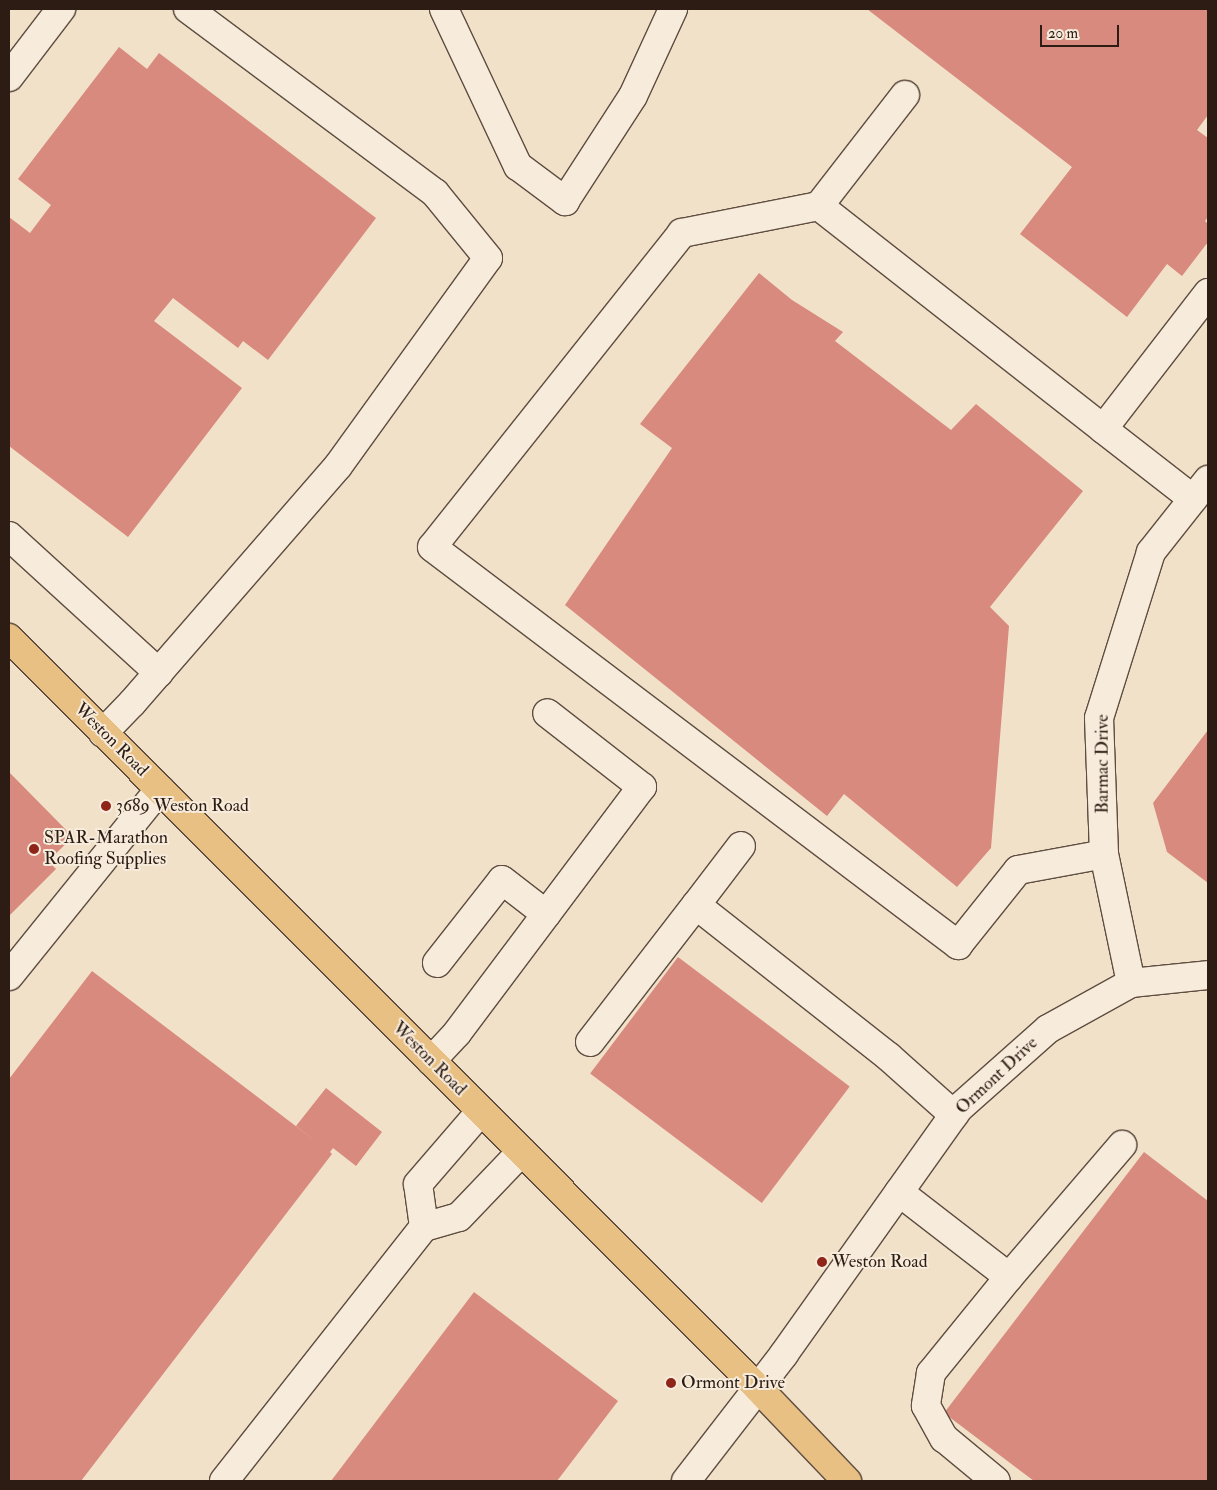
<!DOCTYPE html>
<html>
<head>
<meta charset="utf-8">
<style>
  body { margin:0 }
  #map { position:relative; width:1217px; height:1490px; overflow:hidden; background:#f2e1c9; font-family:"IM FELL Double Pica",serif }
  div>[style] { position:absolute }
  .building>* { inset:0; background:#d78a7d; transform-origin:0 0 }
  .roads { filter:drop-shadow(1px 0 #5e4d40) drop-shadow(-1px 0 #5e4d40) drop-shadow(0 1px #5e4d40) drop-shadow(0 -1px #5e4d40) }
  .minor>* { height:28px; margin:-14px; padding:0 14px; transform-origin:14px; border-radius:14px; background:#f7ecdc }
  .major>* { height:28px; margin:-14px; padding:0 14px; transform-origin:14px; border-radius:14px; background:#e9c084 }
  .dots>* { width:14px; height:14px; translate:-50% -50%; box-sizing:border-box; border:2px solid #f7ecdc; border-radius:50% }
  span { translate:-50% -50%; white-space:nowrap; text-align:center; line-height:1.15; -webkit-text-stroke:4px #f7ecdc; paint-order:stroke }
  .street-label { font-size:18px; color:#2d1c13 }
  .poi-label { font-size:18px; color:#2d1c13 }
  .left { translate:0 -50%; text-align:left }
  .frame { position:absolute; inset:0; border:10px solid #2d1c13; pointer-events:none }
  .scale { position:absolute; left:1040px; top:25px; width:79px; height:22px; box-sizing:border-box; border:2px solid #2d1c13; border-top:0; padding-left:6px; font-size:15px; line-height:18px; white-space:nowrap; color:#2d1c13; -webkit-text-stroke:4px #f7ecdc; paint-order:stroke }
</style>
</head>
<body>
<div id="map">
  <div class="building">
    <div style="clip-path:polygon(867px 9px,1208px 9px,1208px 115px,1197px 130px,1208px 138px,1208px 217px,1205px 221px,1208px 224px,1208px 242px,1182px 276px,1167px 264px,1127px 317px,1020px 234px,1072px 167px)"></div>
    <div style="clip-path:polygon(119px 47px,147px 69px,159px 53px,376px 218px,268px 360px,243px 341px,238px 348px,173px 298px,154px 321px,242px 388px,128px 537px,9px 446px,9px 217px,30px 233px,51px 205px,18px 179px)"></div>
    <div style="clip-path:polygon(759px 273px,792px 300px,843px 332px,835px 341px,951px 430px,976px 404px,1083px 491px,990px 607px,1009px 626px,991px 848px,957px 887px,844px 794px,827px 816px,565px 605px,672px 448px,640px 424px)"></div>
    <div style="clip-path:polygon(1208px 730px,1208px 883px,1167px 852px,1153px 803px)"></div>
    <div style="clip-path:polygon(9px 772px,73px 837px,48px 861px,56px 869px,9px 916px)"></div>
    <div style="left:678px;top:957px;width:215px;height:146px;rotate:37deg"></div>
    <div style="clip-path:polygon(92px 971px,318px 1143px,296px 1126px,326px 1088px,382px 1132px,356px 1166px,333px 1148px,330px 1152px,332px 1154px,81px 1481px,9px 1481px,9px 1079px)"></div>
    <div style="clip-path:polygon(1144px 1152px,1208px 1201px,1208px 1481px,1034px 1481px,944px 1413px)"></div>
    <div style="clip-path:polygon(474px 1292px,618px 1401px,557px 1481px,331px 1481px)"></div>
  </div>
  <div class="roads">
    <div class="minor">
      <div style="left:444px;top:9px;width:174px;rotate:64.8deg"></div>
      <div style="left:518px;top:166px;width:59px;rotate:36.7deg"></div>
      <div style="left:565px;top:201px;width:125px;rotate:-57.1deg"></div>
      <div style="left:633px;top:96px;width:96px;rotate:-65.3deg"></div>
      <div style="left:9px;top:77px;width:86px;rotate:-52.6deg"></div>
      <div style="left:905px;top:95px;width:140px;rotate:127.8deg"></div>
      <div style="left:819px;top:206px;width:361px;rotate:38.1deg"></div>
      <div style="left:819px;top:206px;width:140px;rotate:168.9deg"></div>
      <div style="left:682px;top:233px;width:401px;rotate:128.5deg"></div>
      <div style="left:432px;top:547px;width:660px;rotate:37.11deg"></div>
      <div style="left:958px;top:945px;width:96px;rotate:-51.3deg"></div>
      <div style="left:1018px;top:870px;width:87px;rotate:-10.5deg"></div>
      <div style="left:1193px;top:499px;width:114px;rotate:-142.1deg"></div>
      <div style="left:1103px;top:429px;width:172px;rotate:-52.3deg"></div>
      <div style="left:9px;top:536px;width:203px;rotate:42.4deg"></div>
      <div style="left:103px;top:733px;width:42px;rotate:-46deg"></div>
      <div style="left:132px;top:703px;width:314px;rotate:-49deg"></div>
      <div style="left:338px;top:466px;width:256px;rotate:-54.2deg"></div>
      <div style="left:488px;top:258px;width:84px;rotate:-129.2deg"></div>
      <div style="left:435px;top:193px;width:308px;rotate:-143.3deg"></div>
      <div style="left:696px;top:905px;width:74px;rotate:-52.7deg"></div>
      <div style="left:437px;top:963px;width:105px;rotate:-51.9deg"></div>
      <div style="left:502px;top:880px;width:56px;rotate:37.7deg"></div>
      <div style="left:9px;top:976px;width:240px;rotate:-51.1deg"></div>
      <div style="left:1131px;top:983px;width:132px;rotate:-101.8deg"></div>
      <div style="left:1104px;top:854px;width:136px;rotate:-92.1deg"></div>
      <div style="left:1099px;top:718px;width:174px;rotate:-72.6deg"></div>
      <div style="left:1151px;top:552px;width:92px;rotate:-51.6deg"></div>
      <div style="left:590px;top:1042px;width:173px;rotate:-52.3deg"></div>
      <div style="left:696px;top:905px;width:246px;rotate:38.2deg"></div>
      <div style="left:889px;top:1057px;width:87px;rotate:41.7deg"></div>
      <div style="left:431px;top:1061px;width:38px;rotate:-47deg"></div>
      <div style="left:457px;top:1033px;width:308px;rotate:-53.1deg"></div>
      <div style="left:642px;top:787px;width:120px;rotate:-142.1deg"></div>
      <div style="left:899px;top:1192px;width:139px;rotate:37.7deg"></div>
      <div style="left:1009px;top:1277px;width:124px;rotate:129.1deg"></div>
      <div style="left:931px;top:1373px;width:33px;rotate:99deg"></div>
      <div style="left:926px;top:1406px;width:37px;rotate:61deg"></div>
      <div style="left:944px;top:1438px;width:67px;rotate:39.6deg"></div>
      <div style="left:424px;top:1227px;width:36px;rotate:-16deg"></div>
      <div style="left:459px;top:1217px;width:91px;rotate:-46.3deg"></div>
      <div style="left:1009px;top:1277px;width:174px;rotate:-49.4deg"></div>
      <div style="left:224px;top:1481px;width:323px;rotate:-51.8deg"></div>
      <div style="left:424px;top:1227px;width:43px;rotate:-97.9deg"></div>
      <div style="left:418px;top:1184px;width:96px;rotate:-49.2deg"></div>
      <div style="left:686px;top:1481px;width:160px;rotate:-52.3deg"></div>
      <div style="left:784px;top:1354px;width:302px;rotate:-54.6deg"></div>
      <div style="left:959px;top:1108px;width:119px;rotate:-41.6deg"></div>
      <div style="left:1048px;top:1029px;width:95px;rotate:-29deg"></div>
      <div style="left:1131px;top:983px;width:77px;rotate:-5.9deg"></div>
    </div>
    <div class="major">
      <div style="left:9px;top:638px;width:1060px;rotate:45.04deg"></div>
      <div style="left:758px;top:1388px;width:129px;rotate:46.3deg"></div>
    </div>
  </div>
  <div class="dots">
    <div style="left:106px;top:806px;background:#8f2418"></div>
    <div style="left:34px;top:849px;background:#8f2418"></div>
    <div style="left:822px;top:1262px;background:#8f2418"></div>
    <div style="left:671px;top:1383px;background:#8f2418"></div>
  </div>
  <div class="street-label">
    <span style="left:111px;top:740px;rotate:45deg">Weston Road</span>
    <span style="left:1103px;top:764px;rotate:-90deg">Barmac Drive</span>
    <span style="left:429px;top:1059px;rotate:45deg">Weston Road</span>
    <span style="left:997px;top:1076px;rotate:-43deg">Ormont Drive</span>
  </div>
  <div class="poi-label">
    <span class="left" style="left:116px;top:806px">3689 Weston Road</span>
    <span class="left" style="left:44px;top:849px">SPAR-Marathon<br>Roofing Supplies</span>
    <span class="left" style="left:832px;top:1262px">Weston Road</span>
    <span class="left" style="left:681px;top:1383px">Ormont Drive</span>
  </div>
  <div class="frame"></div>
  <div class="scale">20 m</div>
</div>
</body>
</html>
